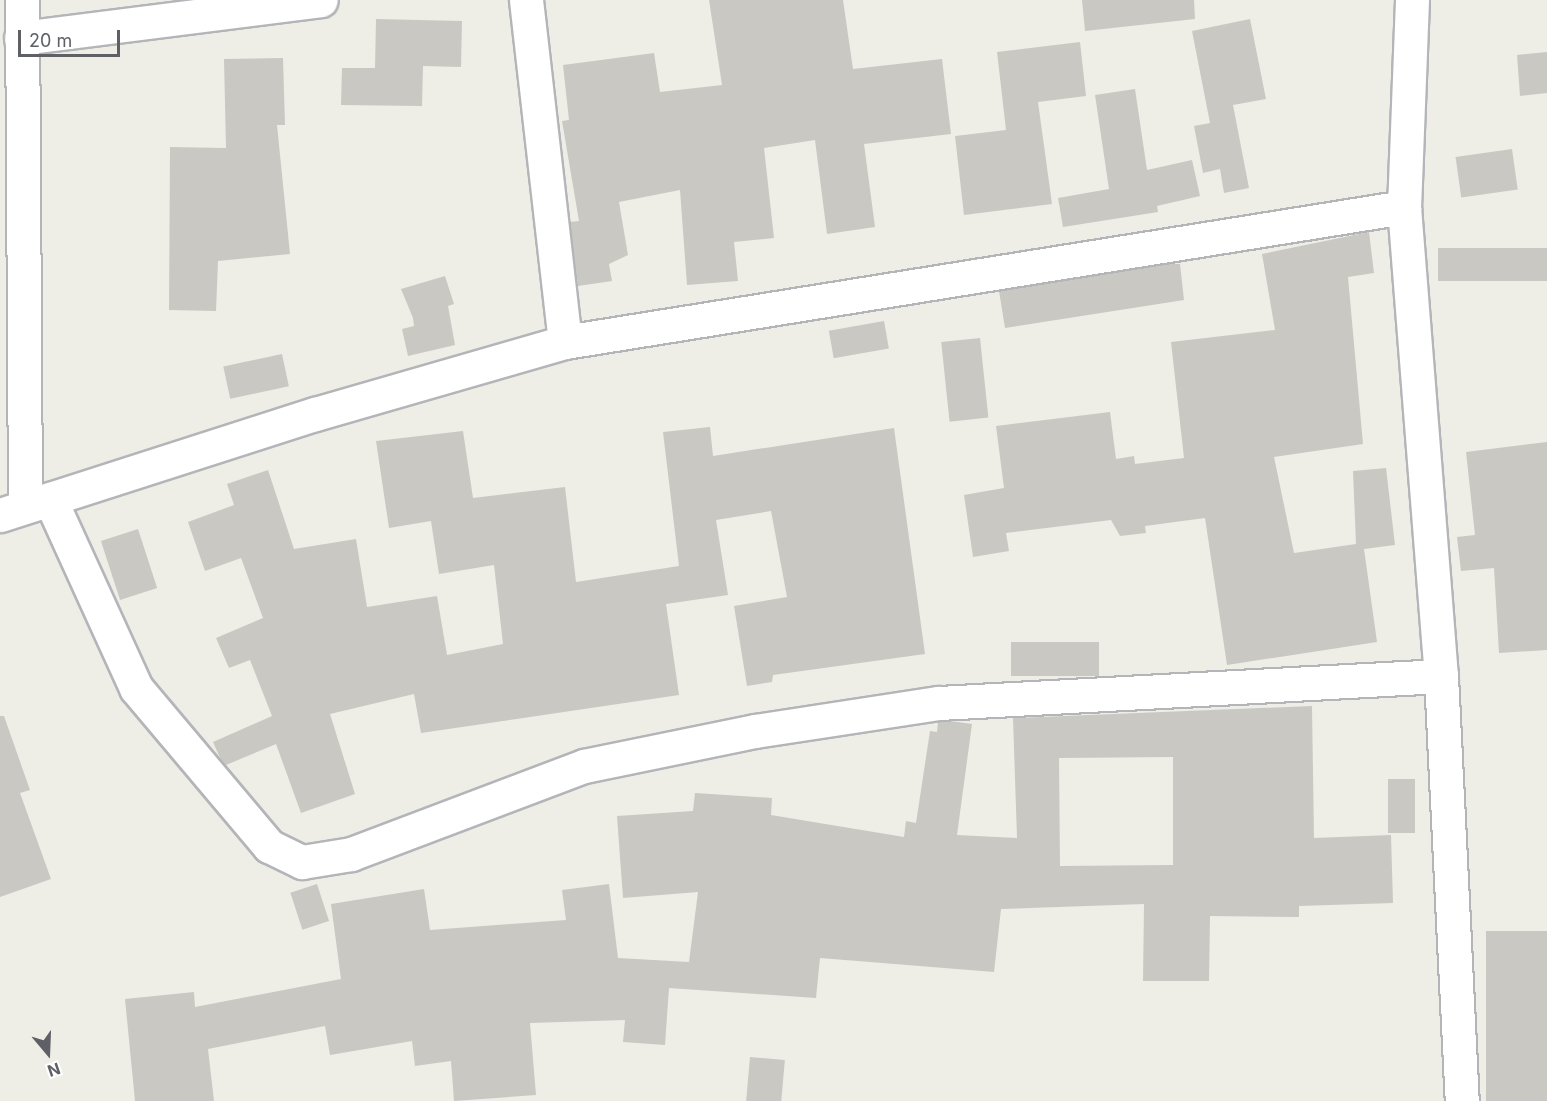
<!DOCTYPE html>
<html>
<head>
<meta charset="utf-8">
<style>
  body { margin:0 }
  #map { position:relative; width:1547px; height:1101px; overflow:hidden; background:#eeede6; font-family:Inter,sans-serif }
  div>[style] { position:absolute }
  .building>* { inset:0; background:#cac8c3; transform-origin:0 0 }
  .roads { filter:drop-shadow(2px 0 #b3b5b9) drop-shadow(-2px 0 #b3b5b9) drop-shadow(0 2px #b3b5b9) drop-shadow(0 -2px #b3b5b9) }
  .minor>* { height:33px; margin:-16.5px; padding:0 16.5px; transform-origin:16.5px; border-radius:16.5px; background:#fff }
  span { translate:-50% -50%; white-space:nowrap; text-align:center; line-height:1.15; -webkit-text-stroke:4.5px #fff; paint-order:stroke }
  .north { position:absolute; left:18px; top:1023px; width:60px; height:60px; -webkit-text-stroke:4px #fff; paint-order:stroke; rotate:161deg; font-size:16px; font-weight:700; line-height:24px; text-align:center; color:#5e6065 }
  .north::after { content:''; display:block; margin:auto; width:21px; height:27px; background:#5e6065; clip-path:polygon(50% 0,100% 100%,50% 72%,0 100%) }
  .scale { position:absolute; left:18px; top:30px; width:102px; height:27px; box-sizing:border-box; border:3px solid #5e6065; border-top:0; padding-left:8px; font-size:18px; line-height:21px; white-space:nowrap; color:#5e6065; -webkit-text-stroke:4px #fff; paint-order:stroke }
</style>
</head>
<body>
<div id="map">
  <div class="building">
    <div style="clip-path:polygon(709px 0,843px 0,853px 69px,942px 59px,951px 134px,864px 144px,875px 227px,827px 234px,815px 140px,764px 148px,774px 238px,734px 242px,738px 281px,687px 285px,680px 190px,619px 202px,628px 255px,609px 264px,612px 281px,578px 286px,570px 222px,579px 221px,562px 121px,569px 120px,563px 65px,654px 53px,660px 92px,722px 85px)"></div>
    <div style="clip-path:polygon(1082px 0,1194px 0,1195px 19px,1085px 31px)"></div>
    <div style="clip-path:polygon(376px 19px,462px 21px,461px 67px,423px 66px,422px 106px,341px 105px,342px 68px,375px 68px)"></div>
    <div style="clip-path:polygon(1250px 19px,1266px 99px,1233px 105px,1249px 188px,1224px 193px,1220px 169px,1203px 173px,1194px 126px,1210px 123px,1192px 31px)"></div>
    <div style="clip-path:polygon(1080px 42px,1086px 96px,1038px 102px,1052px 204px,964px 215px,955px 136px,1006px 130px,997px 52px)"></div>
    <div style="clip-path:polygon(1547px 52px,1547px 93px,1520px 96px,1517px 55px)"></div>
    <div style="clip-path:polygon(283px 58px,285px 125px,277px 125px,290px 254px,218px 261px,216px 311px,169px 310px,170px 147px,226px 148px,224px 59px)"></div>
    <div style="clip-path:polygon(1135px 89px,1147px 170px,1192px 160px,1200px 196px,1157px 206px,1158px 212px,1063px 227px,1058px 198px,1109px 189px,1095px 95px)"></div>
    <div style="left:1512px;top:149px;width:41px;height:57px;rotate:82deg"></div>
    <div style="clip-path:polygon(1369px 232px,1374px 273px,1348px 277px,1363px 444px,1274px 457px,1294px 553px,1356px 544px,1353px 471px,1386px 468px,1395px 545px,1364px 549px,1377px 642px,1227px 665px,1205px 518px,1145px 526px,1146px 533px,1120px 536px,1111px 520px,1006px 533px,1009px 551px,973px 557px,964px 495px,1004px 488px,996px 426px,1110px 412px,1116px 459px,1134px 456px,1135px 464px,1184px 458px,1171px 342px,1275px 330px,1262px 254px)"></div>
    <div style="left:1547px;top:248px;width:33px;height:109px;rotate:90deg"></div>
    <div style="clip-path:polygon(1165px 264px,1180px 264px,1184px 300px,1005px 328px,999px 291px)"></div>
    <div style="clip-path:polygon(445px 276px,454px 304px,448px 306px,455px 345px,408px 356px,402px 329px,414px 326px,413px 318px,401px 289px)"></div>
    <div style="left:884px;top:321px;width:28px;height:56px;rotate:80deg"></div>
    <div style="left:980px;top:338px;width:80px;height:39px;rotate:84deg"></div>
    <div style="left:282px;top:354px;width:33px;height:60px;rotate:78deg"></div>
    <div style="clip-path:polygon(710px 427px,713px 456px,894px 428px,925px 654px,773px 675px,772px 682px,747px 686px,734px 606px,787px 597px,771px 511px,716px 520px,728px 595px,666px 604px,679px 695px,421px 733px,414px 694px,330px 714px,355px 794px,301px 813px,276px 744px,226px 765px,221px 760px,213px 742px,272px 716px,250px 660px,229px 668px,216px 638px,263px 618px,241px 558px,205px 571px,188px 522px,234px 505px,227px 484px,268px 470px,294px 549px,356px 539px,367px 607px,437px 596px,447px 655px,503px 644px,494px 565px,439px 574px,431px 521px,389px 528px,376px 441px,463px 431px,473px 498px,565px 487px,576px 582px,679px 566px,663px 432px)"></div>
    <div style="clip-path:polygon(1547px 442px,1547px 650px,1499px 653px,1494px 568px,1461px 571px,1457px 537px,1475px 535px,1466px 452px)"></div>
    <div style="left:138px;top:529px;width:62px;height:39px;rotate:72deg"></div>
    <div style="left:1099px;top:642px;width:34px;height:88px;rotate:90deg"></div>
    <div style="clip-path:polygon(evenodd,1312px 706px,1314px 838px,1391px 835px,1393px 903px,1299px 906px,1299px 917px,1210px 916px,1209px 981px,1143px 981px,1144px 904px,1001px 909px,994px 972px,820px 958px,816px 998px,669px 988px,665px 1045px,623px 1042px,625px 1020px,530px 1023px,536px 1095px,454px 1101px,451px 1061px,415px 1066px,412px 1041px,330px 1055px,325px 1026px,208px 1049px,214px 1101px,135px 1101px,125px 999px,194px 992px,195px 1007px,341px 979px,331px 904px,424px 889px,430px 930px,566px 920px,562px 890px,609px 884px,618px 958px,689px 962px,698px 892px,623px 898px,617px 816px,693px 811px,695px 793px,772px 798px,771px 815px,904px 837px,906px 821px,916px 823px,930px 731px,937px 732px,938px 722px,950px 721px,972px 724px,957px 835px,1017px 838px,1013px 718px,1312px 706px,1173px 757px,1173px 865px,1060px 866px,1059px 758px,1173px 757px)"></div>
    <div style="clip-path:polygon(0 716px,4px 716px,30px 790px,20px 793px,51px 879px,0 897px)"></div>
    <div style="left:1388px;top:779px;width:27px;height:54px"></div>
    <div style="left:317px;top:884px;width:39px;height:28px;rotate:72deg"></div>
    <div style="left:1547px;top:931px;width:170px;height:61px;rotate:90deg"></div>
    <div style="left:750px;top:1057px;width:35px;height:44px;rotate:5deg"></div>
  </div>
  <div class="roads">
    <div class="minor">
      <div style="left:22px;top:0;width:504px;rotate:89.66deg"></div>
      <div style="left:526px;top:0;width:344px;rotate:83.5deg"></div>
      <div style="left:1412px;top:0;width:207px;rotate:92.2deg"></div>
      <div style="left:1404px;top:207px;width:470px;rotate:85.5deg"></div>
      <div style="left:1441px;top:676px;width:426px;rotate:87.2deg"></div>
      <div style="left:21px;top:38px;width:302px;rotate:-7.2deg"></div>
      <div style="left:50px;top:499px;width:208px;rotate:65.5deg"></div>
      <div style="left:136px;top:688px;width:207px;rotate:49.9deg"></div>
      <div style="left:269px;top:846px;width:37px;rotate:26deg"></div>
      <div style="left:302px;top:862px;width:50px;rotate:-9.3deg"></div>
      <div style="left:351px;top:854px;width:249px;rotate:-20.7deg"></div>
      <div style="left:584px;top:766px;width:175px;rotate:-11.6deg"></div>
      <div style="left:755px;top:731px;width:186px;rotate:-8.7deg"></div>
      <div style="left:939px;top:703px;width:503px;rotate:-3.08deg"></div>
      <div style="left:0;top:515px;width:331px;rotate:-17.8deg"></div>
      <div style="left:315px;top:414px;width:260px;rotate:-16.1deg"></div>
      <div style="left:565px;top:342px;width:850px;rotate:-9.14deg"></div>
    </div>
  </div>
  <div class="north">N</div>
  <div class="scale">20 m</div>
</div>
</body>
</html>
